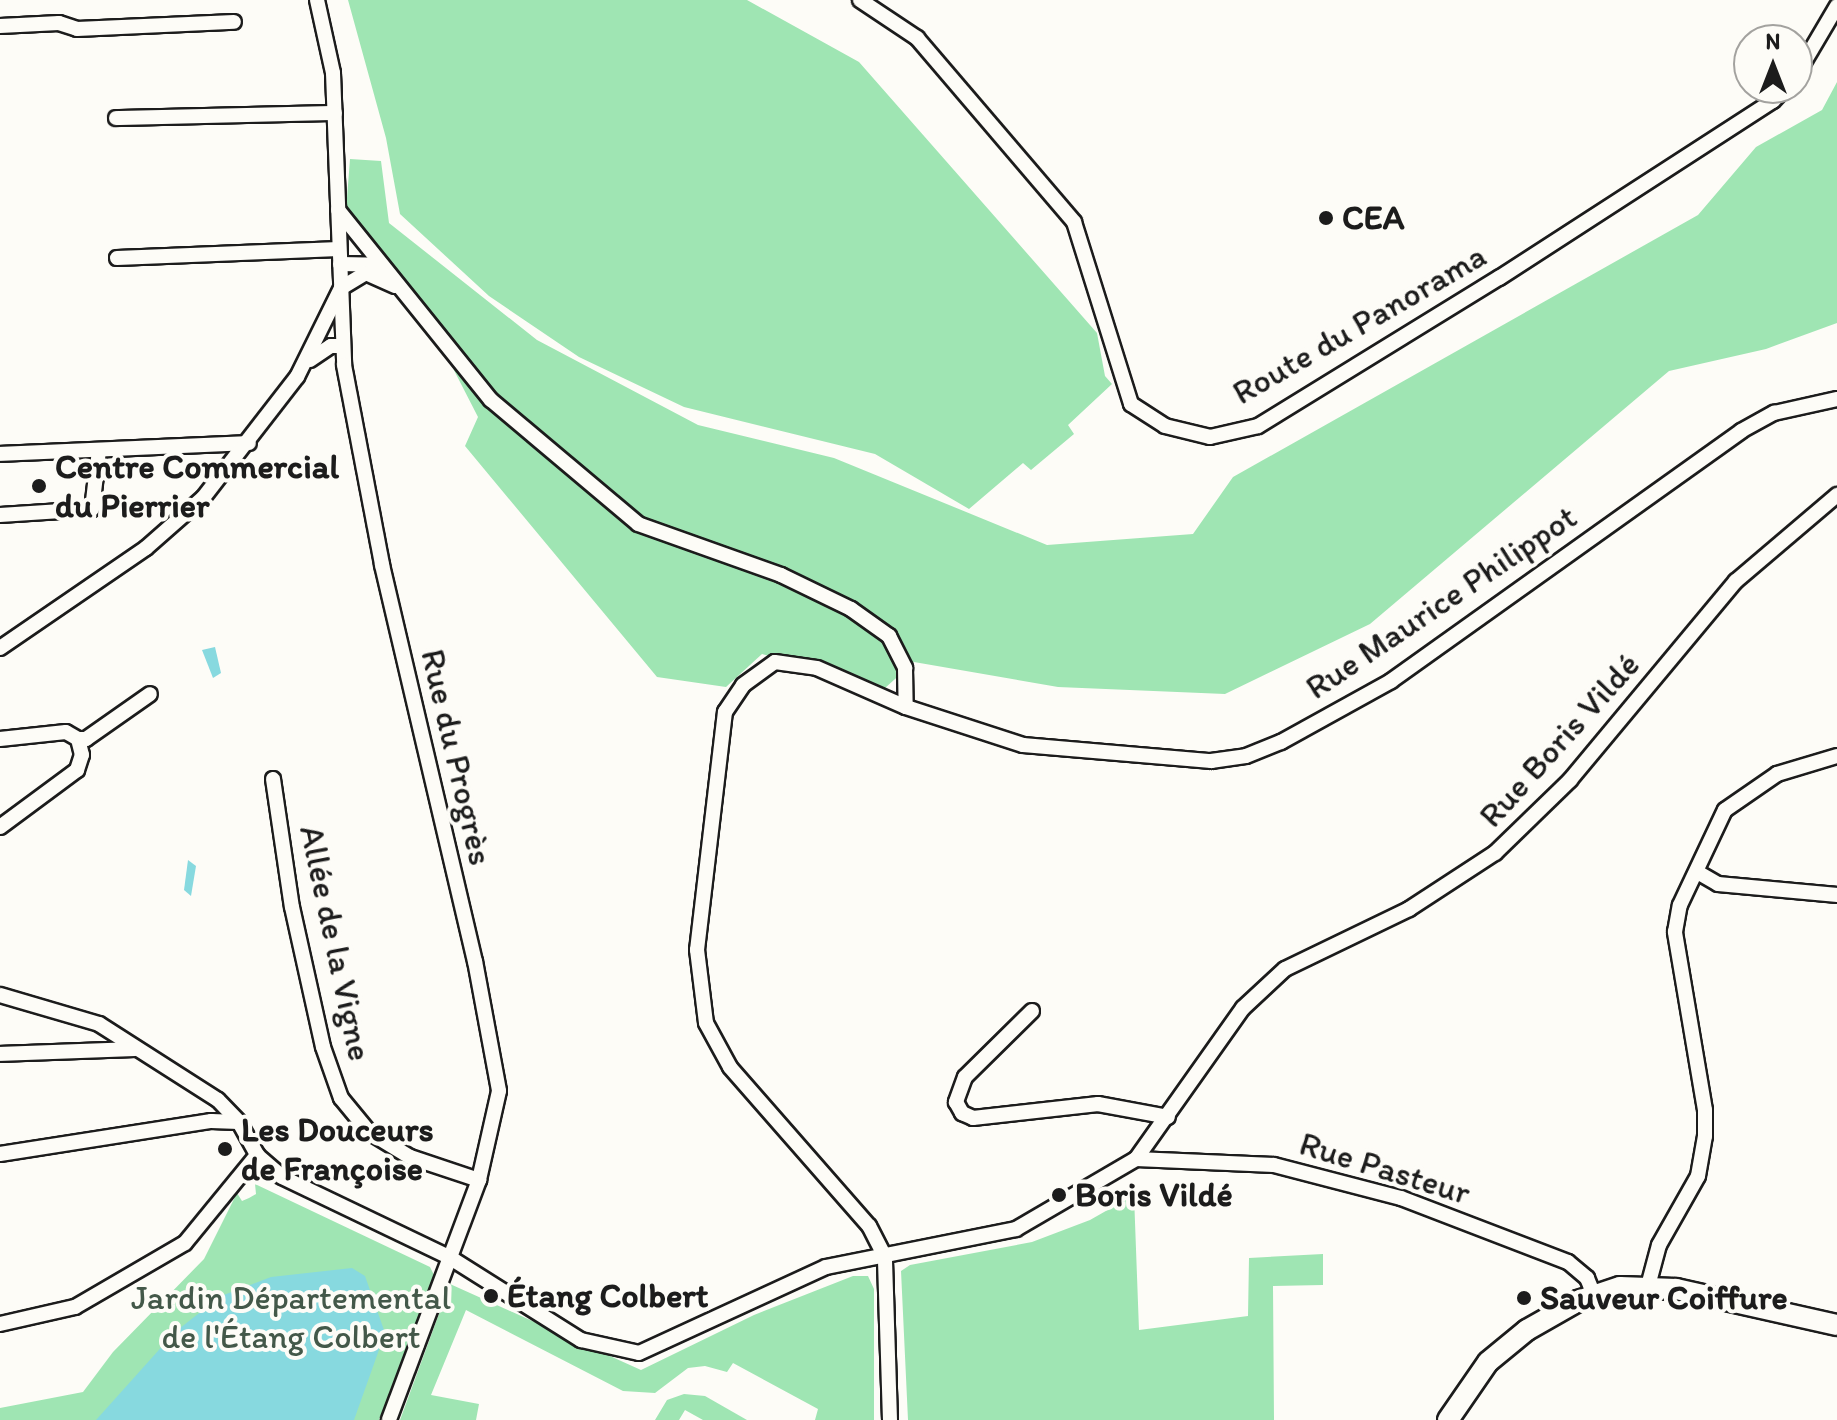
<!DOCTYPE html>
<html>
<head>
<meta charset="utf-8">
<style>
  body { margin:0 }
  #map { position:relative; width:1837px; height:1420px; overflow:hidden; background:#fdfcf7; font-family:Itim,sans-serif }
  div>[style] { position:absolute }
  .green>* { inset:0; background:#9fe5b3 }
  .water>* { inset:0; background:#87d9df }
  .roads { filter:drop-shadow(2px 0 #1c1c1c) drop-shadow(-2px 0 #1c1c1c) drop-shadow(0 2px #1c1c1c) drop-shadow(0 -2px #1c1c1c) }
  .minor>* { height:14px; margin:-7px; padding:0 7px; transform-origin:7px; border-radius:7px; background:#fdfcf7 }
  .secondary>* { height:20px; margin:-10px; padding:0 10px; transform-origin:10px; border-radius:10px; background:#fdfcf7 }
  .dots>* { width:22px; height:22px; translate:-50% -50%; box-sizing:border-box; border:4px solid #fdfcf7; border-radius:50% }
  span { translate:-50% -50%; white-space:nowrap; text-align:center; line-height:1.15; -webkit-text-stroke:8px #fdfcf7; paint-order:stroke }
  .poi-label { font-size:34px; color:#1c1c1c; font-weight:700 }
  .left { translate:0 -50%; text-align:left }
  .street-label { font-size:34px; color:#1c1c1c }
  .park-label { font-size:34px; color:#435849 }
  .north { position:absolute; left:1733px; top:24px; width:80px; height:80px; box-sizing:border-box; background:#fdfcf7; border:2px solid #a3a29f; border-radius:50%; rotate:0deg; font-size:22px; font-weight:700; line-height:32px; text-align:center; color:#1c1c1c }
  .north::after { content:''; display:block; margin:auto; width:28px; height:36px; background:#1c1c1c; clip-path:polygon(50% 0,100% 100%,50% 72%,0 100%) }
</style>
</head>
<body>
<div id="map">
  <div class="green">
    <div style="clip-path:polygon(348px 0,747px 0,859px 62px,1097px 333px,1105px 376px,1112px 384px,1068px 425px,1074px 434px,1031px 470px,1023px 463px,969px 509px,875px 454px,684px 407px,579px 357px,489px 296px,400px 214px,386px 138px)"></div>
    <div style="clip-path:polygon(1837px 82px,1837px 323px,1766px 349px,1669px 371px,1370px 624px,1225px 694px,1058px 687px,914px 662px,885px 688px,762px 654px,726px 687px,657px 677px,465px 446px,478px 417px,421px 306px,346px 211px,350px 159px,381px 161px,389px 223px,537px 340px,698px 425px,834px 458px,1047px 545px,1193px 534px,1233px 477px,1698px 215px,1756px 147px,1822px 110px)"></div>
    <div style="clip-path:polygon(255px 1184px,430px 1267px,434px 1275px,379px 1420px,0 1420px,0 1408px,83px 1392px,113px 1352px,204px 1259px,237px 1193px,242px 1201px,249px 1198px,256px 1194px)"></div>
    <div style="clip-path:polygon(1134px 1195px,1139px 1330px,1248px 1316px,1249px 1258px,1323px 1254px,1323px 1285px,1273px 1286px,1274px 1420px,908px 1420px,901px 1271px,910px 1265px,1032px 1242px,1090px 1220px)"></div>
    <div style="clip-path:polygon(853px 1276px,868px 1276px,874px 1289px,874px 1420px,815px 1420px,818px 1409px,733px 1363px,727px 1372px,705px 1366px,688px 1368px,655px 1393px,623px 1391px,466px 1310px,431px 1395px,479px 1404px,476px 1420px,400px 1420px,450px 1284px,641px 1370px,754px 1315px)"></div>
    <div style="clip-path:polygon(684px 1394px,705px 1396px,747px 1420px,703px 1420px,685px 1410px,679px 1420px,655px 1420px,667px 1400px)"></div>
  </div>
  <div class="water">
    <div style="clip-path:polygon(215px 647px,221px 673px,213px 678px,202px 650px)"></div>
    <div style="clip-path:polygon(188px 860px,196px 866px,191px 896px,184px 890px)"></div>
    <div style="clip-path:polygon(352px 1268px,365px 1276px,385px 1333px,354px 1420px,96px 1420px,175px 1332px,221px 1296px,271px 1277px)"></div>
  </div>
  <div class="roads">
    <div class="minor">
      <div style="left:317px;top:0;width:75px;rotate:77.6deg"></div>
      <div style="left:333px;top:73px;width:292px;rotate:87.8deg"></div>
      <div style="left:344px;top:365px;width:204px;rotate:79.2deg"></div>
      <div style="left:382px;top:565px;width:407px;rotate:76.8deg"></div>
      <div style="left:475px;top:961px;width:132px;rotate:79.5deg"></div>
      <div style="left:499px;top:1091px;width:91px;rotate:102.7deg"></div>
      <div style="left:479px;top:1180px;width:256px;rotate:110.6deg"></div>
      <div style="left:860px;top:0;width:69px;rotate:33.7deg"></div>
      <div style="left:917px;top:38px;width:242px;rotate:49.5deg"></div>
      <div style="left:1074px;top:222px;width:191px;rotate:72.6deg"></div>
      <div style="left:1131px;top:404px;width:40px;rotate:32.9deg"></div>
      <div style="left:1165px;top:426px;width:46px;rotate:13.7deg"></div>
      <div style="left:1210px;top:437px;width:49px;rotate:-12.9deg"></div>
      <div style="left:1258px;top:426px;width:283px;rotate:-31.6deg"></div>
      <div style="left:1499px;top:278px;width:326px;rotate:-32.9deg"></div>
      <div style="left:1773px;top:101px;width:18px;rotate:-47deg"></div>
      <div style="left:0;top:26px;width:59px;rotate:-2.9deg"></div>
      <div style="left:59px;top:23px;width:19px;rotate:18deg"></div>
      <div style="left:77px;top:29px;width:157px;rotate:-2.6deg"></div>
      <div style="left:1797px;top:74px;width:79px;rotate:-59.5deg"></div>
      <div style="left:116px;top:118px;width:219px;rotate:-1.3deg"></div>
      <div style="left:338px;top:210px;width:244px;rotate:51.2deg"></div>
      <div style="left:491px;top:400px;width:192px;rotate:40.1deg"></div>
      <div style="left:638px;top:524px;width:152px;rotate:19.6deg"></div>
      <div style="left:781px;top:575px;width:78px;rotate:25.9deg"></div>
      <div style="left:851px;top:609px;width:47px;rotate:35.4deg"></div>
      <div style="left:889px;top:636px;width:36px;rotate:63deg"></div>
      <div style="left:905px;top:668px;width:39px;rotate:89deg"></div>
      <div style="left:117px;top:258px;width:222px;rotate:-2.3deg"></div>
      <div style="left:340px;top:264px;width:39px;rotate:1deg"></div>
      <div style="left:310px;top:360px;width:25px;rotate:-34deg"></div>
      <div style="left:331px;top:346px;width:12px"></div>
      <div style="left:0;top:454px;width:249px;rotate:-2.5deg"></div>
      <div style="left:0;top:515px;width:92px;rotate:-3.7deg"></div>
      <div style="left:92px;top:509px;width:59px;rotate:-83.2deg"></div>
      <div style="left:0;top:648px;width:177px;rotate:-34.4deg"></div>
      <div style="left:146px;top:548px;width:76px;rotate:-41.3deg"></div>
      <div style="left:203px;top:498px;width:153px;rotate:-52.2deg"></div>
      <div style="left:297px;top:377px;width:99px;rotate:-63.7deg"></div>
      <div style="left:341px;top:288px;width:29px;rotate:-31deg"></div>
      <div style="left:366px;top:273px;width:32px;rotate:24deg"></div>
      <div style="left:0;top:739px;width:66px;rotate:-6.1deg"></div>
      <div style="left:66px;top:732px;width:14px;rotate:30deg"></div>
      <div style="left:78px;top:739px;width:8px"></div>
      <div style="left:86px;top:739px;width:78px;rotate:-35.1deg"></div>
      <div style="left:273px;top:779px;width:129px;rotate:81.6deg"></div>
      <div style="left:292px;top:907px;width:143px;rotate:77.5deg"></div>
      <div style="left:323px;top:1047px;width:54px;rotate:70.6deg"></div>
      <div style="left:341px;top:1098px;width:44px;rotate:50.5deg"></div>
      <div style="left:369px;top:1132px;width:48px;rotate:31.4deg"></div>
      <div style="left:410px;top:1157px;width:73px;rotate:18.4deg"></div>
      <div style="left:0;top:827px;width:96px;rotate:-36.5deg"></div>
      <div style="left:77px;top:770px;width:16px;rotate:-72deg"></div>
      <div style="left:82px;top:755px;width:16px;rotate:-104deg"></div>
      <div style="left:1699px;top:873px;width:22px;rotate:30deg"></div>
      <div style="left:1718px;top:884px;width:120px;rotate:5.3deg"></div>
      <div style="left:0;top:995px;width:103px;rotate:16.3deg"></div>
      <div style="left:99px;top:1024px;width:141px;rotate:32.6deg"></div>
      <div style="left:218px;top:1100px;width:30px;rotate:46deg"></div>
      <div style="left:239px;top:1122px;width:38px;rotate:61deg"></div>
      <div style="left:257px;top:1155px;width:33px;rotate:41deg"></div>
      <div style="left:282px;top:1177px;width:185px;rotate:25.6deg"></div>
      <div style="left:449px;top:1257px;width:156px;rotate:32.2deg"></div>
      <div style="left:581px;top:1340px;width:59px;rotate:12.6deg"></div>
      <div style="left:639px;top:1353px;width:206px;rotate:-24.7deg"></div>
      <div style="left:826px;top:1267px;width:194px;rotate:-11.3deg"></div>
      <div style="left:1016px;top:1229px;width:139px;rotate:-30.3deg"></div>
      <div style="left:1136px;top:1159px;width:185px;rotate:-54.7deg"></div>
      <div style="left:1243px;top:1008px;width:57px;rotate:-42.9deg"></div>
      <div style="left:1285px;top:969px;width:138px;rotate:-25.8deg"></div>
      <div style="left:1409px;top:909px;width:103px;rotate:-33.1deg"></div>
      <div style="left:1495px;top:853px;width:105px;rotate:-44.2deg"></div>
      <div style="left:1570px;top:780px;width:259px;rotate:-50.2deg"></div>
      <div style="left:1736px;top:581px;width:133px;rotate:-40.4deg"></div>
      <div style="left:1032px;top:1011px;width:94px;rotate:135.4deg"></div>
      <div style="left:965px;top:1077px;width:27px;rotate:110deg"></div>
      <div style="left:956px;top:1102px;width:13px;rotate:61deg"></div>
      <div style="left:962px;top:1113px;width:12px;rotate:24deg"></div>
      <div style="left:973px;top:1118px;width:126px;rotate:-6.4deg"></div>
      <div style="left:1098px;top:1104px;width:71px;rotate:10.5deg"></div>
      <div style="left:0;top:1054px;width:135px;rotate:-2.1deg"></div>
      <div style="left:0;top:1154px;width:214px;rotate:-8.9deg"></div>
      <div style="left:211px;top:1121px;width:28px;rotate:2deg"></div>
      <div style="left:1136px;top:1159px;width:138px;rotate:2.5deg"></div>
      <div style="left:1274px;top:1165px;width:131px;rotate:14.6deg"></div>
      <div style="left:1401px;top:1198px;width:179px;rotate:21deg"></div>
      <div style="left:1568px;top:1262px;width:25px;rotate:40deg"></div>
      <div style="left:1587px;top:1278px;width:18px;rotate:68deg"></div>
      <div style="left:1648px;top:1286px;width:42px;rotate:-75deg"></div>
      <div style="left:1659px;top:1245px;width:79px;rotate:-60.5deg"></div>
      <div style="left:1698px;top:1176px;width:41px;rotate:-80.1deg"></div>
      <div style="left:1705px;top:1136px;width:26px;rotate:-90deg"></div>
      <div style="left:1705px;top:1110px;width:181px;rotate:-99.6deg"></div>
      <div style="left:1675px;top:932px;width:27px;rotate:-80deg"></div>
      <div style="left:1680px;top:905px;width:105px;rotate:-64.7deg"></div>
      <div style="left:1725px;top:810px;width:63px;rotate:-34.7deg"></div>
      <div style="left:1777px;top:774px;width:63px;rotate:-16.7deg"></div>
      <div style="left:0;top:1324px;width:77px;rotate:-12.8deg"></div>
      <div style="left:75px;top:1307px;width:127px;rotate:-30.2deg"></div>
      <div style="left:185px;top:1243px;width:114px;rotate:-50.7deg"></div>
      <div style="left:890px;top:1420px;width:163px;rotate:-91.8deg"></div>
      <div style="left:885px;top:1257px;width:35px;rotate:-117deg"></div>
      <div style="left:869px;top:1226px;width:211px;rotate:-131.2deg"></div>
      <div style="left:730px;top:1067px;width:50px;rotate:-118.6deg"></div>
      <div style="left:706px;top:1023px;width:74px;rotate:-97deg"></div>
      <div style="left:697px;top:950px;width:240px;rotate:-83.3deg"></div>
      <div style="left:725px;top:712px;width:32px;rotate:-56deg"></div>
      <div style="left:743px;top:685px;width:39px;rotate:-36deg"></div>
      <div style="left:775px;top:662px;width:42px;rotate:8.1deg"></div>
      <div style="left:817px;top:668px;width:97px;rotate:23.7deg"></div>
      <div style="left:906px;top:707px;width:123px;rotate:18deg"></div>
      <div style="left:1023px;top:745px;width:189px;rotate:4.9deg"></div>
      <div style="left:1211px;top:761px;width:35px;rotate:-8deg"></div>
      <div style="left:1246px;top:756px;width:38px;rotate:-22deg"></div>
      <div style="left:1281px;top:742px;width:126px;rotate:-29deg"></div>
      <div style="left:1391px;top:681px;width:430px;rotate:-35.5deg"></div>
      <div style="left:1741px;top:431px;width:38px;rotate:-29deg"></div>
      <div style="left:1774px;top:413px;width:65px;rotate:-12.5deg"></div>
    </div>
    <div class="secondary">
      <div style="left:1448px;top:1420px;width:70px;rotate:-55.4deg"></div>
      <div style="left:1488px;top:1362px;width:50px;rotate:-39.4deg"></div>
      <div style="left:1527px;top:1330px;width:59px;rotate:-29.6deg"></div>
      <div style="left:1578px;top:1301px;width:44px;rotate:-18.4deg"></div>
      <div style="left:1620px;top:1287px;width:56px;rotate:2deg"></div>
      <div style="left:1676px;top:1289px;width:165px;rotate:12.6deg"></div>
    </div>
  </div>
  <div class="dots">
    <div style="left:1326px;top:218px;background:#1c1c1c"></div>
    <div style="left:39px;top:486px;background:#1c1c1c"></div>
    <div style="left:225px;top:1149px;background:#1c1c1c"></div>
    <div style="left:1059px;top:1195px;background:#1c1c1c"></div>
    <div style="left:491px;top:1296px;background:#1c1c1c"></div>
    <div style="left:1524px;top:1298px;background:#1c1c1c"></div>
  </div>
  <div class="poi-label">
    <span class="left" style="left:1342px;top:218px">CEA</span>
    <span class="left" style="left:55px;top:486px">Centre Commercial<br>du Pierrier</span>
    <span class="left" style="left:241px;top:1149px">Les Douceurs<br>de Françoise</span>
    <span class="left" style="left:1075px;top:1195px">Boris Vildé</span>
    <span class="left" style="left:507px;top:1296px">Étang Colbert</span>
    <span class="left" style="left:1540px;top:1298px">Sauveur Coiffure</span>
  </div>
  <div class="street-label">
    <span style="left:1359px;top:324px;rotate:-30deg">Route du Panorama</span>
    <span style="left:1441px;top:602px;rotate:-34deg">Rue Maurice Philippot</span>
    <span style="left:1559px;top:740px;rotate:-48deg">Rue Boris Vildé</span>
    <span style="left:457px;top:757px;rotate:77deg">Rue du Progrès</span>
    <span style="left:336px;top:943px;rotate:78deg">Allée de la Vigne</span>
    <span style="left:1385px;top:1168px;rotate:17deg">Rue Pasteur</span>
  </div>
  <div class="park-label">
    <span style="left:291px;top:1317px">Jardin Départemental<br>de l'Étang Colbert</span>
  </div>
  <div class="north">N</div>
</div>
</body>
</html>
